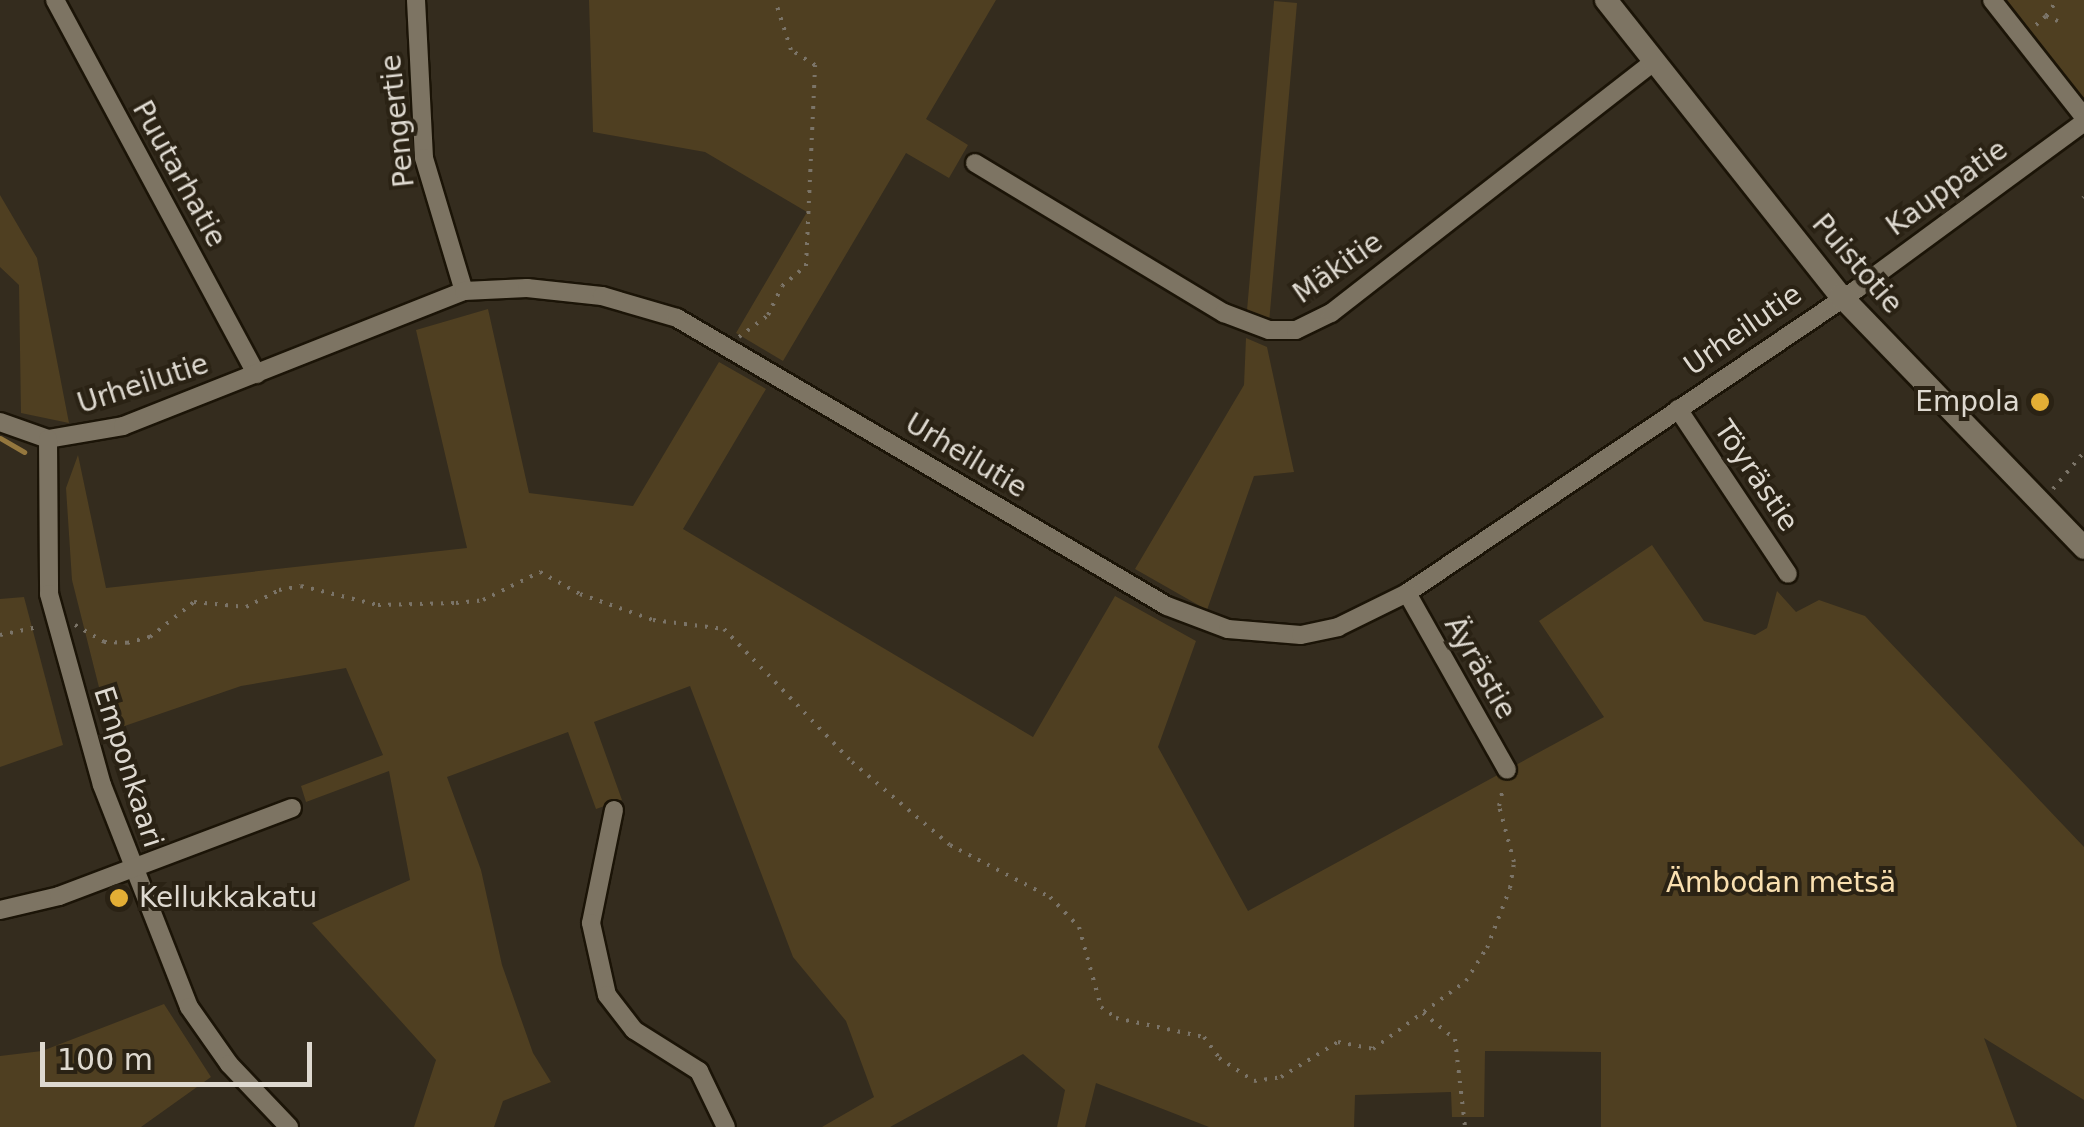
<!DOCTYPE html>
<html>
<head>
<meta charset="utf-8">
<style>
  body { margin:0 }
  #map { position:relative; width:2084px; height:1127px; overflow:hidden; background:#342c1e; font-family:"DejaVu Sans",sans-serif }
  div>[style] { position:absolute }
  .green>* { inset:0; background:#4f3f21; transform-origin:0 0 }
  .stream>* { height:5px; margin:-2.5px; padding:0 2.5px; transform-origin:2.5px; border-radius:2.5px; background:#94773e }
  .path>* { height:4px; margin-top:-2px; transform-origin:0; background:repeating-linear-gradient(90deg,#7b7468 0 2.5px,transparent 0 10.5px) }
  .roads { filter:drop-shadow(2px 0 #1b1407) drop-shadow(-2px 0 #1b1407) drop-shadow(0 2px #1b1407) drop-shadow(0 -2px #1b1407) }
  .minor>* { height:18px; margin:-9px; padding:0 9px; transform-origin:9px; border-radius:9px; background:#7d7463 }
  .tertiary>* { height:22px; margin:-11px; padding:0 11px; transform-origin:11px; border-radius:11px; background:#7d7463 }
  .dots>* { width:28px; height:28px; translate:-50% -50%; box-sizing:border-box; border:5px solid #2a2214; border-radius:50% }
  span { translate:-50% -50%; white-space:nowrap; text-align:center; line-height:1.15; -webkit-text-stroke:8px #2a2214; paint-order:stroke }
  .street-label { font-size:28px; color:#ded9d0 }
  .poi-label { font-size:28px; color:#ded9d0 }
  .right { translate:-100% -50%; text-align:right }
  .left { translate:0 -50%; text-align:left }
  .park-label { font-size:28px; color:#fae0b0 }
  .scale { position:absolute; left:40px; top:1042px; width:272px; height:45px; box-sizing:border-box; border:5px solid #ded9d0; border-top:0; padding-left:12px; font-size:30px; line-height:35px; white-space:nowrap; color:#ded9d0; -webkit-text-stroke:8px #2a2214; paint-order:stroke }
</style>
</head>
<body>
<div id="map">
  <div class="green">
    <div style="clip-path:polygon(589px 0,996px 0,926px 119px,968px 145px,949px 178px,906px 153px,783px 361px,736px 333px,807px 212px,705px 152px,593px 132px)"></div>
    <div style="clip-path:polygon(2007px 0,2084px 0,2084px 100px)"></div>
    <div style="left:1297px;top:3px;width:317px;height:23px;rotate:95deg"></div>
    <div style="clip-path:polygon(0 195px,37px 258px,69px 423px,21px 413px,19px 285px,0 267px)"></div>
    <div style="clip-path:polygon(488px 309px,529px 493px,633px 506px,719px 362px,766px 389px,683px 529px,1033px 737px,1115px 596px,1196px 641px,1158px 747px,1248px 911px,1604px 717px,1539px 621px,1652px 545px,1704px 621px,1755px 635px,1767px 628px,1777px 591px,1796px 612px,1819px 600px,1865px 616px,2084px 847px,2084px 1100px,1984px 1038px,2017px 1127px,1601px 1127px,1601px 1052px,1485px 1051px,1484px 1117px,1452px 1117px,1451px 1092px,1355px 1095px,1354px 1127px,1209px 1127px,1096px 1083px,1085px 1127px,1057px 1127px,1065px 1090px,1023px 1054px,890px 1127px,822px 1127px,874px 1097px,846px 1021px,793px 957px,690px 686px,594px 722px,622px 800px,596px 809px,568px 732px,447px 777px,481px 870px,502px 965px,533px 1053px,551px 1082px,503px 1101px,494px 1127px,414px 1127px,436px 1060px,312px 923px,410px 880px,389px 771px,306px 802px,301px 786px,383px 755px,346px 668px,241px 686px,110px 731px,72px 580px,66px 488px,78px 455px,106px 588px,467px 548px,416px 330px)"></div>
    <div style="clip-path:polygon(1246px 338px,1267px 347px,1294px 472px,1254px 476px,1207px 610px,1135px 569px,1244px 385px)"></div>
    <div style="clip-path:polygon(24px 597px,63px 745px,0 767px,0 599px)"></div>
    <div style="clip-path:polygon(164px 1004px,211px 1077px,141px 1127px,0 1127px,0 1056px,42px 1051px)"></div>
  </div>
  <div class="stream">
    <div style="left:0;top:438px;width:28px;rotate:30deg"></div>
  </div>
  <div class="path">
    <div style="left:2046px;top:16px;width:19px;rotate:-55deg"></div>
    <div style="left:2036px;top:25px;width:13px;rotate:-42deg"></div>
    <div style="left:2046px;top:16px;width:13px;rotate:23deg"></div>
    <div style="left:2083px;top:198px;width:1px;rotate:-45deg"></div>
    <div style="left:739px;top:337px;width:36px;rotate:-37deg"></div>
    <div style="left:768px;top:315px;width:32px;rotate:-64deg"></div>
    <div style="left:782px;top:286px;width:31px;rotate:-40deg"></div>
    <div style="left:806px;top:266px;width:201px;rotate:-87.4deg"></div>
    <div style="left:815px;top:65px;width:28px;rotate:-148deg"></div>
    <div style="left:791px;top:50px;width:52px;rotate:-107.7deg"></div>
    <div style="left:2053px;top:489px;width:48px;rotate:-50deg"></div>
    <div style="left:75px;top:625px;width:34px;rotate:30deg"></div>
    <div style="left:104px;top:642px;width:23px;rotate:2deg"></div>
    <div style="left:127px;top:643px;width:24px;rotate:-15deg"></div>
    <div style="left:150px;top:637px;width:56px;rotate:-38.5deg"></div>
    <div style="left:194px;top:602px;width:52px;rotate:5.5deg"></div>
    <div style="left:246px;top:607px;width:37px;rotate:-27deg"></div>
    <div style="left:279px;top:590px;width:22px;rotate:-10deg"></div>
    <div style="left:301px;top:586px;width:79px;rotate:13.9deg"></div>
    <div style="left:378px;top:605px;width:78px;rotate:-1.5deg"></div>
    <div style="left:456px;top:603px;width:27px;rotate:-6deg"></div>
    <div style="left:483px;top:600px;width:64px;rotate:-26.2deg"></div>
    <div style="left:540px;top:572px;width:46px;rotate:28.8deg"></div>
    <div style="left:580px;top:594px;width:77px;rotate:19.6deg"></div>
    <div style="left:653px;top:620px;width:72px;rotate:7.2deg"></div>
    <div style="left:724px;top:629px;width:185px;rotate:46.1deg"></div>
    <div style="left:852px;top:762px;width:128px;rotate:40.3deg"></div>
    <div style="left:950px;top:845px;width:113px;rotate:27.5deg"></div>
    <div style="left:1050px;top:897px;width:42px;rotate:46deg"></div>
    <div style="left:1079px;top:927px;width:83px;rotate:74.6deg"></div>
    <div style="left:1101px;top:1007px;width:19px;rotate:36deg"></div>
    <div style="left:1116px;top:1018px;width:90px;rotate:12.2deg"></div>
    <div style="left:1204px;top:1037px;width:26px;rotate:54deg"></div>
    <div style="left:1219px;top:1058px;width:42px;rotate:33.3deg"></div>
    <div style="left:1254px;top:1081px;width:27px;rotate:-8deg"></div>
    <div style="left:1281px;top:1077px;width:67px;rotate:-31.6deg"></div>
    <div style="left:1338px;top:1042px;width:36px;rotate:11deg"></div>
    <div style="left:1373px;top:1049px;width:115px;rotate:-36.2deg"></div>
    <div style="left:1466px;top:981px;width:39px;rotate:-58deg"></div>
    <div style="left:1487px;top:948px;width:64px;rotate:-69deg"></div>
    <div style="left:1510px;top:888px;width:26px;rotate:-81deg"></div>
    <div style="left:1514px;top:862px;width:58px;rotate:-105deg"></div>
    <div style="left:1499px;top:806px;width:17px;rotate:-77deg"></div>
    <div style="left:0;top:635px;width:40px;rotate:-12deg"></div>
    <div style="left:1423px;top:1013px;width:41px;rotate:39.1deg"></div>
    <div style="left:1455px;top:1039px;width:89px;rotate:83.5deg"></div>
  </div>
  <div class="roads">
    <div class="minor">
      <div style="left:55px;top:0;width:425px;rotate:61.7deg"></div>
      <div style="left:416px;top:0;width:158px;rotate:87.1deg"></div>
      <div style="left:424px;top:158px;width:139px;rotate:73.3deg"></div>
      <div style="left:1992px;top:0;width:149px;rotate:51.8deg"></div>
      <div style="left:975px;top:163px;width:291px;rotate:31.1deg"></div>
      <div style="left:1224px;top:313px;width:48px;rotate:20.7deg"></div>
      <div style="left:1269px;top:330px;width:27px"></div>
      <div style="left:1296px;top:330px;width:39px;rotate:-26deg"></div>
      <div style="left:1331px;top:313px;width:408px;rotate:-37.9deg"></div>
      <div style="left:1678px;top:409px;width:198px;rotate:56.3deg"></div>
      <div style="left:0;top:422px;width:51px;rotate:19.5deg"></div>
      <div style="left:48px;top:439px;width:76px;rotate:-9.8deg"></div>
      <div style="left:123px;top:426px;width:367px;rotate:-21.6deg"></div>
      <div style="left:464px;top:291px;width:63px;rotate:-2.7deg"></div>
      <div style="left:527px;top:288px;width:75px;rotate:6.1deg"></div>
      <div style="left:602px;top:296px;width:78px;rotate:16.3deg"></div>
      <div style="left:677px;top:318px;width:568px;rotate:30.45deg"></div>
      <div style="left:1167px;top:606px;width:65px;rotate:20.7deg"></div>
      <div style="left:1228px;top:629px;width:73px;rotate:4.7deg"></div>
      <div style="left:1301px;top:635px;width:38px;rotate:-12deg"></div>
      <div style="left:1338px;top:627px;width:77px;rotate:-26.2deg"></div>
      <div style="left:1407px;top:593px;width:543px;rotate:-34.04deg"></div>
      <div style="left:1857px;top:289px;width:282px;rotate:-36.3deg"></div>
      <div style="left:48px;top:439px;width:155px;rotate:89.6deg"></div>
      <div style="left:49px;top:594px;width:198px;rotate:74.5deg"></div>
      <div style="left:102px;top:785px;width:238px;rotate:68.6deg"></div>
      <div style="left:189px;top:1007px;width:70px;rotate:54.9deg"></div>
      <div style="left:229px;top:1064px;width:87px;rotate:46.4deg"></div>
      <div style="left:1407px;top:593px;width:203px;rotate:60.5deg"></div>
      <div style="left:614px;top:810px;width:115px;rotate:101.5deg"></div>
      <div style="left:591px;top:923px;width:74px;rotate:77.5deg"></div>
      <div style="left:607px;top:995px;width:44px;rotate:52.4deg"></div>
      <div style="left:634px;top:1030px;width:77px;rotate:32.2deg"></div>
      <div style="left:699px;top:1071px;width:62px;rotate:64.3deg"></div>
      <div style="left:0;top:910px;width:61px;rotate:-13.3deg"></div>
      <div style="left:59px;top:896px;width:249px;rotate:-20.7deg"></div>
    </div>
    <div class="tertiary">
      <div style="left:1606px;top:0;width:378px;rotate:51.6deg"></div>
      <div style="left:1841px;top:296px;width:350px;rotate:46deg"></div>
    </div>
  </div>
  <div class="dots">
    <div style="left:2040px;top:402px;background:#e3ae35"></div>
    <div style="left:119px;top:898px;background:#e3ae35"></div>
  </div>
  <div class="street-label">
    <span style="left:398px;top:121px;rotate:-96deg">Pengertie</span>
    <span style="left:179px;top:174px;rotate:61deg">Puutarhatie</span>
    <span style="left:1947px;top:188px;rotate:-36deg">Kauppatie</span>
    <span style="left:1857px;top:264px;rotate:49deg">Puistotie</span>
    <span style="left:1338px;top:268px;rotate:-35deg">Mäkitie</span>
    <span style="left:1743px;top:330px;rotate:-35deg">Urheilutie</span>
    <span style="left:143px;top:384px;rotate:-18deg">Urheilutie</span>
    <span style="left:966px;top:456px;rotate:31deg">Urheilutie</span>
    <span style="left:1756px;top:476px;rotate:56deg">Töyrästie</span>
    <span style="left:1480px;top:668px;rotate:60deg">Äyrästie</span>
    <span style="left:128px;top:767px;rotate:72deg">Emponkaari</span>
  </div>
  <div class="poi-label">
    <span class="right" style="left:2020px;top:402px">Empola</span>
    <span class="left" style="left:139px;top:898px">Kellukkakatu</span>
  </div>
  <div class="park-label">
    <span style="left:1781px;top:883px">Ämbodan metsä</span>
  </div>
  <div class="scale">100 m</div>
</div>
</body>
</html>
